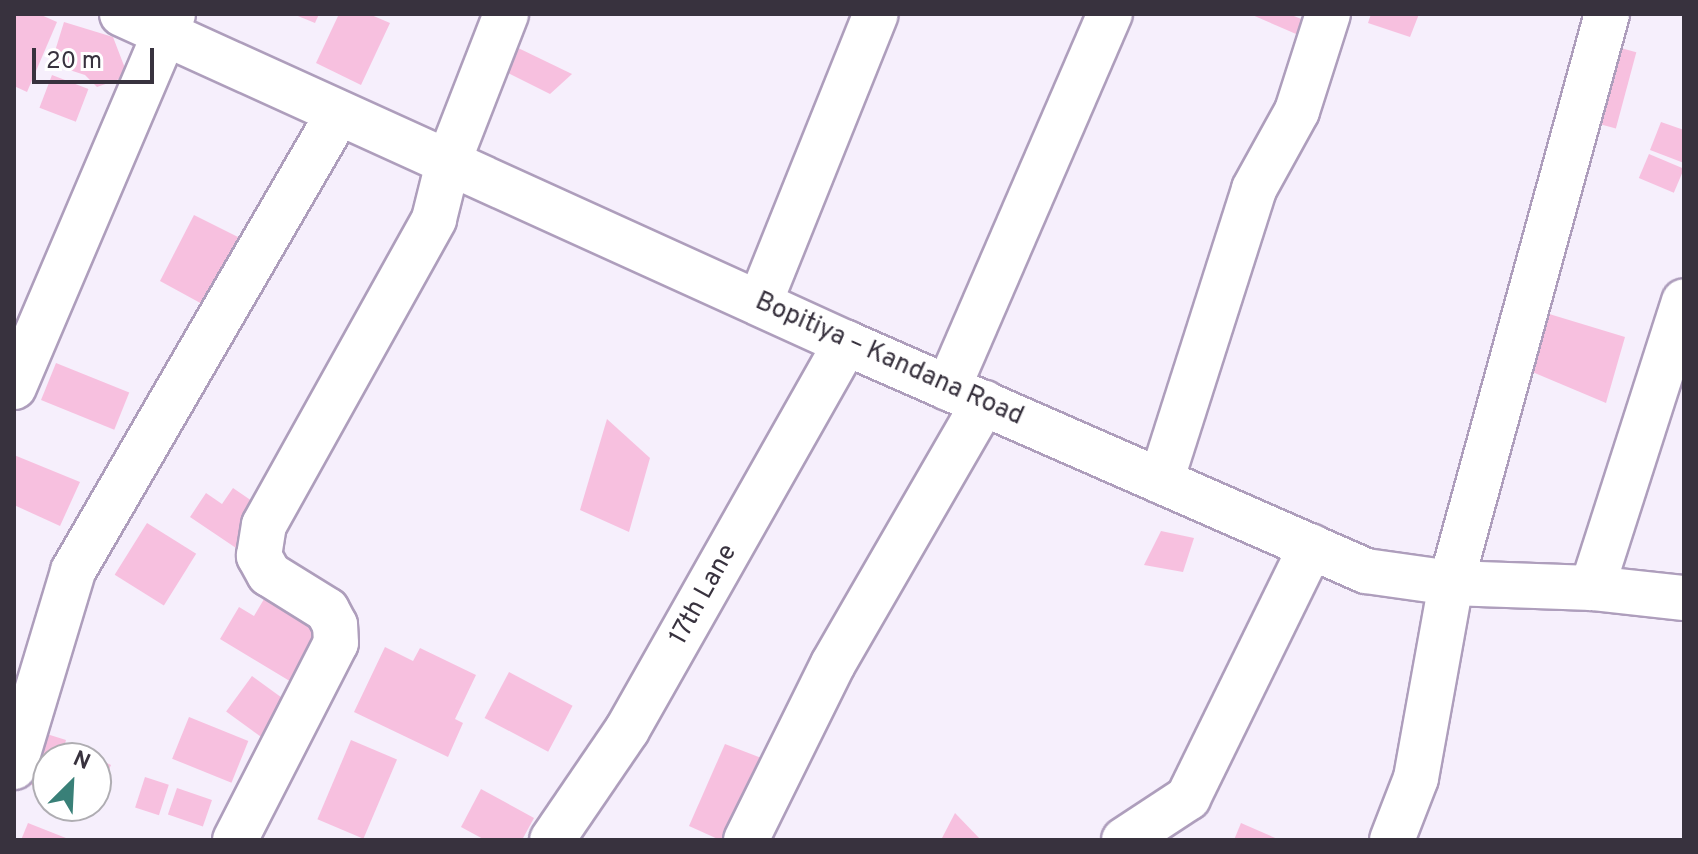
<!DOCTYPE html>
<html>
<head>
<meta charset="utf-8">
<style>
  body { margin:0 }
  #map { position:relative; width:1698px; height:854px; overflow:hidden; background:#f6effc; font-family:Overpass,sans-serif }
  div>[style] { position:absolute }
  .building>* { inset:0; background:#f7c0df; transform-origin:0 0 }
  .roads { filter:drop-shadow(2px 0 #ae9ebc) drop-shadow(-2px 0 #ae9ebc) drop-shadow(0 2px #ae9ebc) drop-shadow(0 -2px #ae9ebc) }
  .minor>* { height:44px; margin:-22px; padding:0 22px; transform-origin:22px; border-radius:22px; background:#fff }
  span { translate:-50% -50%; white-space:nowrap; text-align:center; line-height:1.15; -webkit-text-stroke:8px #fff; paint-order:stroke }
  .street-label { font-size:26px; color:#38323e }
  .frame { position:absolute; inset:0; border:16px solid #38323e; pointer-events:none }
  .north { position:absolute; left:32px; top:742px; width:80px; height:80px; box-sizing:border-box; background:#fff; border:2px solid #afadb2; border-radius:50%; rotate:24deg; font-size:22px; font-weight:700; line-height:32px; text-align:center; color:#38323e }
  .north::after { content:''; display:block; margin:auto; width:28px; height:36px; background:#398078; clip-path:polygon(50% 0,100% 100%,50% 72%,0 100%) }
  .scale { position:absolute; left:32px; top:48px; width:122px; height:36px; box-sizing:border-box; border:4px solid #38323e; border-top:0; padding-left:10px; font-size:24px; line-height:28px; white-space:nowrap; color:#38323e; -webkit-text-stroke:6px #fff; paint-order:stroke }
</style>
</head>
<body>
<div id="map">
  <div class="building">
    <div style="clip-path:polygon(14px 14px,39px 14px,57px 22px,27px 92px,14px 86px)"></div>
    <div style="clip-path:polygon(293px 14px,319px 14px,315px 23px)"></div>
    <div style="clip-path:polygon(339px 14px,369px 14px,390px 23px,361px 85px,316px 63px)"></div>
    <div style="clip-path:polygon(1250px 14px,1289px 14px,1316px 25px,1310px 40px)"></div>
    <div style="clip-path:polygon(1371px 14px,1419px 14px,1410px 37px,1368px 23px)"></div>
    <div style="clip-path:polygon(64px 22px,113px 37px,128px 76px,97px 87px,85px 75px,51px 64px)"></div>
    <div style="clip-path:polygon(514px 46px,572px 74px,550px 94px,502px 70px)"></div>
    <div style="left:1617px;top:47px;width:20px;height:79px;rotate:15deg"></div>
    <div style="left:52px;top:75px;width:39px;height:35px;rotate:21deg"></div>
    <div style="clip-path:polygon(1661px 122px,1684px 130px,1684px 163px,1650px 150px)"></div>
    <div style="left:1649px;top:154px;width:38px;height:26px;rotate:23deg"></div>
    <div style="clip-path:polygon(194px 215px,248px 242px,204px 305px,160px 281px)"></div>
    <div style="clip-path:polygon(1546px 313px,1625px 337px,1606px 403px,1530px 371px)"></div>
    <div style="left:56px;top:363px;width:79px;height:40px;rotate:22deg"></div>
    <div style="clip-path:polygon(607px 419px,650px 458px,629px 532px,580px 510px)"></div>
    <div style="clip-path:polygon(14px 455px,80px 482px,60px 526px,14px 505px)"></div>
    <div style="clip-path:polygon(233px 488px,262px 508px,236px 548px,190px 517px,206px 493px,222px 504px)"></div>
    <div style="left:147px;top:523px;width:58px;height:61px;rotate:32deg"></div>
    <div style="clip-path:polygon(1161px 531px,1194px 538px,1183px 572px,1144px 565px)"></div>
    <div style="clip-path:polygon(267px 594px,326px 629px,293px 683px,220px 639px,239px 607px,254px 616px)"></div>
    <div style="clip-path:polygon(385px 647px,413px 661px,420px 648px,476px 675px,455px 719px,463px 723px,448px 757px,354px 712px)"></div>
    <div style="left:509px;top:672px;width:72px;height:52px;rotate:28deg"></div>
    <div style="left:252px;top:676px;width:48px;height:44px;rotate:36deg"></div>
    <div style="left:189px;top:717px;width:64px;height:45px;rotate:22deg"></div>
    <div style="clip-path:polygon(34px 730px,66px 740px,61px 758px,48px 758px,48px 790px,18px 781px)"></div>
    <div style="left:351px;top:740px;width:50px;height:86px;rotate:23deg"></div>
    <div style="clip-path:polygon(725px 744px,777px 764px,729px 840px,720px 840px,689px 826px)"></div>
    <div style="clip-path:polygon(96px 758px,111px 765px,96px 797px)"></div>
    <div style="left:145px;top:777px;width:25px;height:32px;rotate:18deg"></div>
    <div style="left:177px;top:788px;width:37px;height:28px;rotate:19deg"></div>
    <div style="clip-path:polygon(481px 789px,534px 818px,522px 840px,485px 840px,461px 827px)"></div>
    <div style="clip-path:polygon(955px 813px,981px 840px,941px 840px)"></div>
    <div style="clip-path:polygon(28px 823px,71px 840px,21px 840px)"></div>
    <div style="clip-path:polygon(1241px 823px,1280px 840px,1234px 840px)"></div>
  </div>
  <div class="roads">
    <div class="minor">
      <div style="left:122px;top:14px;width:795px;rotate:24.44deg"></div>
      <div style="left:846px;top:343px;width:568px;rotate:23.68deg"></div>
      <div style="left:1366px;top:571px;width:86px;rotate:8deg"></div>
      <div style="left:1451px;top:583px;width:141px;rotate:2deg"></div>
      <div style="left:1592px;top:588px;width:93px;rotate:6.2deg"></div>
      <div style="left:760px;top:302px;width:310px;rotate:-68.1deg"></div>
      <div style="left:14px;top:387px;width:405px;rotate:-66.9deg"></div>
      <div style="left:948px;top:388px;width:408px;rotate:-66.6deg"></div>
      <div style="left:1161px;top:481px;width:306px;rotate:-72.3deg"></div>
      <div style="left:1254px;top:189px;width:89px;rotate:-61.1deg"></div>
      <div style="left:1297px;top:111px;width:102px;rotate:-72.3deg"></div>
      <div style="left:1592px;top:588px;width:301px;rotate:-72.2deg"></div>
      <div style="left:14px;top:767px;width:205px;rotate:-73.2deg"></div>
      <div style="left:73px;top:571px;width:528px;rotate:-59.89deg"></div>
      <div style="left:235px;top:840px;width:221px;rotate:-62.9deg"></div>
      <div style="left:336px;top:643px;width:18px;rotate:-93deg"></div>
      <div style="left:335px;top:625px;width:17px;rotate:-118deg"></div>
      <div style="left:327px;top:610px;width:68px;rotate:-148.2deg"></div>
      <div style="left:269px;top:574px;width:21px;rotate:-119deg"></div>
      <div style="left:259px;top:556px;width:31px;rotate:-81deg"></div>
      <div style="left:264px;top:525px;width:350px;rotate:-60.9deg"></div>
      <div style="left:434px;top:219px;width:58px;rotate:-76deg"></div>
      <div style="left:448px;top:163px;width:160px;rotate:-68.7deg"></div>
      <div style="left:552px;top:840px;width:133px;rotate:-55.7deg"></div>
      <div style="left:627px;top:730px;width:445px;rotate:-60.5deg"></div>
      <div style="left:746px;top:840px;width:196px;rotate:-63.7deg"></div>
      <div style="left:833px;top:664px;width:302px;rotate:-60deg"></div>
      <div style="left:1124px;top:840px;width:77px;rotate:-33.3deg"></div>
      <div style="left:1188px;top:798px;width:280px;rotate:-63.9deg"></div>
      <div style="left:1392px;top:840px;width:66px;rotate:-68.8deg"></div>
      <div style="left:1416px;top:778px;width:198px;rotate:-79.8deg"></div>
      <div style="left:1451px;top:583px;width:590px;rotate:-74.67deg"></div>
    </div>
  </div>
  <div class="street-label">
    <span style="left:889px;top:360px;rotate:24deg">Bopitiya – Kandana Road</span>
    <span style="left:704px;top:595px;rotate:-61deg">17th Lane</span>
  </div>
  <div class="frame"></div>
  <div class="north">N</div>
  <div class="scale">20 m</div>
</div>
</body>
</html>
